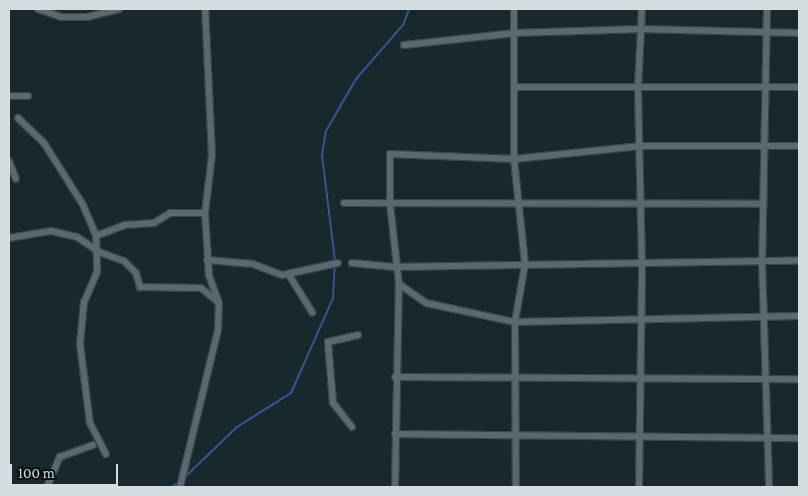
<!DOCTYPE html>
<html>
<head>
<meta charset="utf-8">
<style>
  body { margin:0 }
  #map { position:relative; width:808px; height:496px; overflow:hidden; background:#18292e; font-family:"Crimson Pro",serif }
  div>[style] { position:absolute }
  .stream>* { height:2px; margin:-1px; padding:0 1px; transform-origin:1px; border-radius:1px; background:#3b5292 }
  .roads { filter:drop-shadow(1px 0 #39464b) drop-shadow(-1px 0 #39464b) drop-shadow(0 1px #39464b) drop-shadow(0 -1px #39464b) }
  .minor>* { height:6px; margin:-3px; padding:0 3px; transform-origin:3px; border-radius:3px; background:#586a70 }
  span { translate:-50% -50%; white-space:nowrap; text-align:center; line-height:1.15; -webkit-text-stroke:5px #091013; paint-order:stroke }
  .frame { position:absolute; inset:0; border:10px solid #d4dee1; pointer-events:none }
  .scale { position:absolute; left:10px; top:464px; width:108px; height:22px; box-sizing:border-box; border:2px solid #d4dee1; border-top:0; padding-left:6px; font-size:15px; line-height:18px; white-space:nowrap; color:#d4dee1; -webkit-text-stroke:4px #091013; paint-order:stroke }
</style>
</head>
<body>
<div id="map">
  <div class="stream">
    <div style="left:335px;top:261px;width:107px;rotate:-97deg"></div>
    <div style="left:322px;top:155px;width:24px;rotate:-81deg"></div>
    <div style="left:326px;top:131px;width:60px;rotate:-60deg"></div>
    <div style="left:356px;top:79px;width:72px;rotate:-49deg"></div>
    <div style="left:403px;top:25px;width:17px;rotate:-69deg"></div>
    <div style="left:185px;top:477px;width:72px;rotate:-43.9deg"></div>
    <div style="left:237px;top:427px;width:64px;rotate:-32.2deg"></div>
    <div style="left:291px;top:393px;width:104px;rotate:-66.1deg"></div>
    <div style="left:333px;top:298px;width:33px;rotate:-87deg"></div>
    <div style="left:171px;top:487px;width:10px;rotate:-29deg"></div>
  </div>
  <div class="roads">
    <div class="minor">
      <div style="left:38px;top:9px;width:24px;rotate:19deg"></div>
      <div style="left:61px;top:17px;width:26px"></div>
      <div style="left:87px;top:17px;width:33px;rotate:-14deg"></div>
      <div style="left:514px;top:9px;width:150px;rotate:90deg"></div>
      <div style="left:514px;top:159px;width:106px;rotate:84deg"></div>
      <div style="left:525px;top:264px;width:59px;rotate:99.8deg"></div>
      <div style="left:515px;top:322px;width:165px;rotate:89.7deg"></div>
      <div style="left:767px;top:9px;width:252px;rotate:91.1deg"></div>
      <div style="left:762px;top:261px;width:226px;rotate:88.2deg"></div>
      <div style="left:404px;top:45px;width:112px;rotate:-6.2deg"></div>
      <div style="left:515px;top:33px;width:127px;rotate:-1.8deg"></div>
      <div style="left:642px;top:29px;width:157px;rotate:1.5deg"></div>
      <div style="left:517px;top:87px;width:282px"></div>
      <div style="left:9px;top:96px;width:19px"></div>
      <div style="left:18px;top:118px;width:36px;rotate:44deg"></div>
      <div style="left:44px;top:143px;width:73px;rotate:57.8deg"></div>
      <div style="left:83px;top:205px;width:34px;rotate:67deg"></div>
      <div style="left:96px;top:236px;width:36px;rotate:88deg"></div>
      <div style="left:97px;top:272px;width:33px;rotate:113deg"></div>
      <div style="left:84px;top:302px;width:42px;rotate:95.4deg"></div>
      <div style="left:80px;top:344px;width:80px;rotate:82.8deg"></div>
      <div style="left:90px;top:423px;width:35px;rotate:63deg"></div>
      <div style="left:9px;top:161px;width:19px;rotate:69deg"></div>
      <div style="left:344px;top:203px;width:419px;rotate:0.1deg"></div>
      <div style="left:96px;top:236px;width:31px;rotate:-21deg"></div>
      <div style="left:125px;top:225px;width:29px;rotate:-4deg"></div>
      <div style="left:154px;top:223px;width:19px;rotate:-32deg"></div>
      <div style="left:170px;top:213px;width:35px"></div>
      <div style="left:9px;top:238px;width:43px;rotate:-9.5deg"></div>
      <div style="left:51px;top:231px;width:27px;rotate:13deg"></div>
      <div style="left:77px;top:237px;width:27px;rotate:34deg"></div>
      <div style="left:99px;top:252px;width:27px;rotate:20deg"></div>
      <div style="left:124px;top:261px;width:17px;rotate:45deg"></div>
      <div style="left:136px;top:273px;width:15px;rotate:74deg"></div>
      <div style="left:140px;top:287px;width:61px;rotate:0.9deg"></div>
      <div style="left:201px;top:288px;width:22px;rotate:39deg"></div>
      <div style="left:207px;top:260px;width:46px;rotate:5deg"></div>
      <div style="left:253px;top:264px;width:31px;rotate:21deg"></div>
      <div style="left:282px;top:275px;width:57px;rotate:-12.1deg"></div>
      <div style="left:352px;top:263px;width:43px;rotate:5.3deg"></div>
      <div style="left:395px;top:267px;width:404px;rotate:-0.9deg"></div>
      <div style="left:289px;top:275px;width:44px;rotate:58.1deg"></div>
      <div style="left:399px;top:284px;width:33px;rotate:35deg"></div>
      <div style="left:426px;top:303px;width:91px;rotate:12.1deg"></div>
      <div style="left:515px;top:322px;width:284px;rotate:-1.2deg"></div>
      <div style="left:395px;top:377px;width:404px;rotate:0.3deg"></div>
      <div style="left:352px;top:427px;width:31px;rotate:-128deg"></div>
      <div style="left:333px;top:403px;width:61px;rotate:-94.7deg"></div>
      <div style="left:328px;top:342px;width:31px;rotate:-13deg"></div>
      <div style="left:395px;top:434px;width:404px;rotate:0.6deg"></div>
      <div style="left:47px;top:487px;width:33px;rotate:-67deg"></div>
      <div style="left:60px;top:457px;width:35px;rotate:-20deg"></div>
      <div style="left:180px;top:487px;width:162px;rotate:-76.4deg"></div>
      <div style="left:218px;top:330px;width:27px;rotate:-88deg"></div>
      <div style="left:219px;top:303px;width:30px;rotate:-110deg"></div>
      <div style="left:209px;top:275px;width:62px;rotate:-93.7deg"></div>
      <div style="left:205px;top:213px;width:58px;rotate:-83.1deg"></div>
      <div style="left:212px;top:155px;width:146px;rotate:-92.7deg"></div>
      <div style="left:395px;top:487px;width:203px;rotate:-88.9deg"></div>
      <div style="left:399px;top:284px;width:81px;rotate:-96.4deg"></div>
      <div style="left:390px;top:204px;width:50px;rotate:-90deg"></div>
      <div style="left:390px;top:154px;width:124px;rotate:2.3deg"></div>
      <div style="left:514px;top:159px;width:128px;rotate:-5.8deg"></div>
      <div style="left:641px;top:146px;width:158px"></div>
      <div style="left:639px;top:487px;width:222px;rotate:-89.2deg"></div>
      <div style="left:642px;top:265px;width:177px;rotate:-91.3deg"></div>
      <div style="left:638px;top:88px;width:79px;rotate:-87.1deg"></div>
    </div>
  </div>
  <div class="frame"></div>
  <div class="scale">100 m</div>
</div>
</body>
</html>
